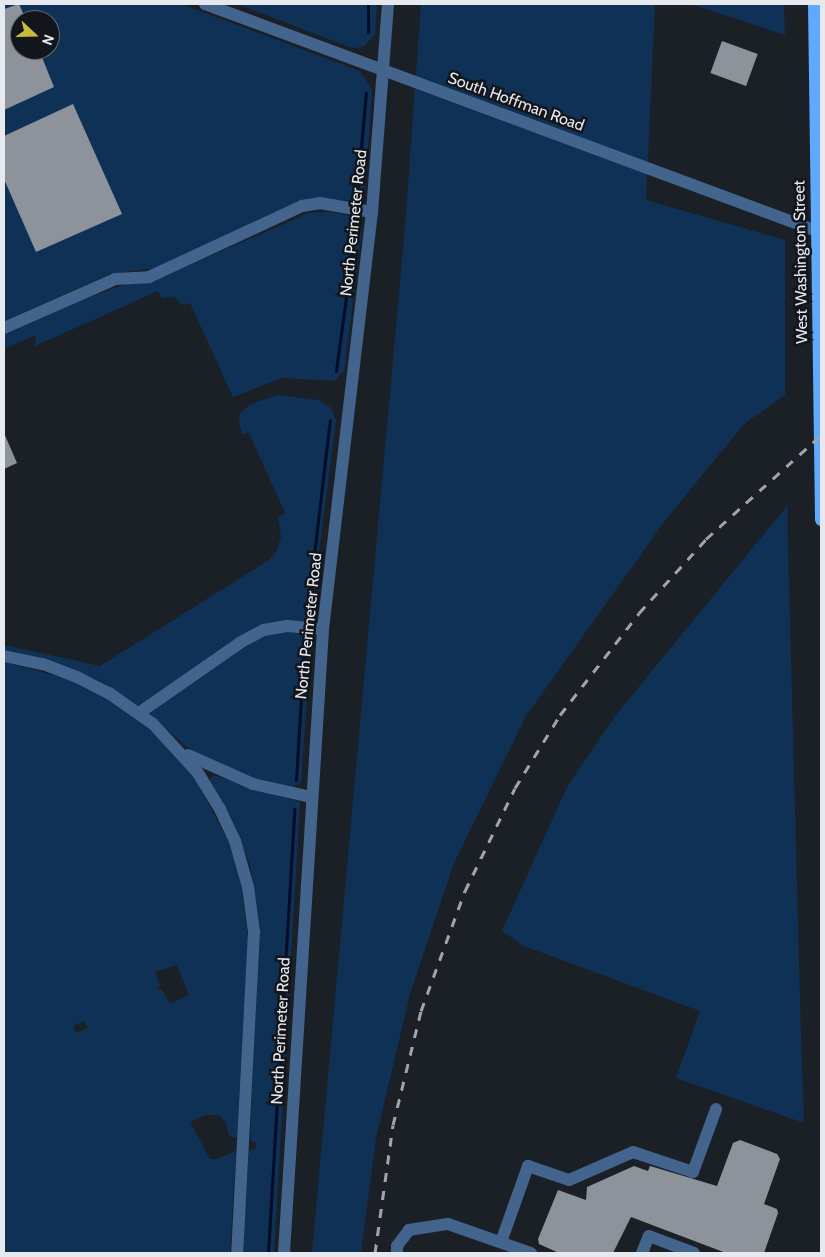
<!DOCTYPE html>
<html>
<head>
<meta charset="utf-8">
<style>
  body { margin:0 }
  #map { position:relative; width:825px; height:1257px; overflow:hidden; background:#1b2026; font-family:Cabin,sans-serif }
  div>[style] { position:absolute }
  .green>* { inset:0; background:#0f3156 }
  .stream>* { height:3px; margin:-1.5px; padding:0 1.5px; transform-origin:1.5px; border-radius:1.5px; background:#000c28 }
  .building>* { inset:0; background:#8c939b; transform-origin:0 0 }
  .minor>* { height:12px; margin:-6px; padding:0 6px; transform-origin:6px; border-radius:6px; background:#42648d }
  .major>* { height:12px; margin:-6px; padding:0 6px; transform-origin:6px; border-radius:6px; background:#5fa9fe }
  .rail>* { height:3px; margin-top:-1.5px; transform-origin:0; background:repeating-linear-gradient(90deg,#a1a5aa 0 9px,transparent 0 18px) }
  span { translate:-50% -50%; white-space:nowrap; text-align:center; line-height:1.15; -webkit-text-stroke:5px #12161c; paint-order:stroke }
  .street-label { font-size:16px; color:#e6eaee }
  .frame { position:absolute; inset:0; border:5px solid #e6eaee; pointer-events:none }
  .north { position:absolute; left:10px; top:10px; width:50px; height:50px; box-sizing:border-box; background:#12161c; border:1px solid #676b70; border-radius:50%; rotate:111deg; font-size:14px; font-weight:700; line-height:20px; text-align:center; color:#e6eaee }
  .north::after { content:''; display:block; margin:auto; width:18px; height:22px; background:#c8bb3b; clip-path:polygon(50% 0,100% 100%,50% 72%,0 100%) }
</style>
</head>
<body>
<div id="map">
  <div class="green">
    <div style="clip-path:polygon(evenodd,4px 4px,181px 4px,360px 71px,372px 90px,365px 190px,352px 201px,334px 200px,155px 268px,110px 274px,4px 321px,4px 4px,20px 20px,50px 20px,50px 50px,20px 50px,20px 20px)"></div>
    <div style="clip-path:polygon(237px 4px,377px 4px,375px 35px,363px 47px,352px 48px)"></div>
    <div style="clip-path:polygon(421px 4px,655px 4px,646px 200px,785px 240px,785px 395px,744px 424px,664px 522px,526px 716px,454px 863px,410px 994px,376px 1138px,361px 1253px,312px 1253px,404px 239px)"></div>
    <div style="clip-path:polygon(691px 4px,784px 4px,785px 35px)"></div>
    <div style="clip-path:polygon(328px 212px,348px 215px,362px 229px,344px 371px,334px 381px,282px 378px,233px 397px,190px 303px,182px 305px,174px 297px,162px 298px,158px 291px,35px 346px,36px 335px,4px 349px,5px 335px,84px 299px,123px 285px,160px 278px,309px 213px)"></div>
    <div style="clip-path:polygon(277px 395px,319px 400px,331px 408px,336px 421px,316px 576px,301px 782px,290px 789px,252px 780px,188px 748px,146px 711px,99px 680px,41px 658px,4px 650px,4px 645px,100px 666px,269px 560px,276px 552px,281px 537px,278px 517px,285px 513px,249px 433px,242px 434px,239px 421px,240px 413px,251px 404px)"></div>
    <div style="clip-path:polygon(787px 506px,801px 1037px,804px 1123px,676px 1078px,700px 1011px,524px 946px,502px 931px,567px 787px,615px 716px)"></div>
    <div style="clip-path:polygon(evenodd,4px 662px,68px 679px,106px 698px,144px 724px,180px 760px,197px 782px,230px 845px,240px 876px,248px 938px,237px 1138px,229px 1136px,226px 1122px,219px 1115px,205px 1115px,190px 1122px,210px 1159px,218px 1159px,236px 1150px,230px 1253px,4px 1253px,4px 662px,177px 965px,189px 995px,170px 1004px,162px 989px,156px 989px,160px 985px,155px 972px,177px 965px,4px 662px,84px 1021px,88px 1028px,76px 1033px,73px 1026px,84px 1021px)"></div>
    <div style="clip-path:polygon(213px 775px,300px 802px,274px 1253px,242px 1253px,249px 1151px,256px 1148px,256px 1143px,251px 1141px,250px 1135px,260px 929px,250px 865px,231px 816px,210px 780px)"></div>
  </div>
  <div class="stream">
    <div style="left:368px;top:32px;width:28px;rotate:-90deg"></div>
    <div style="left:357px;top:194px;width:102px;rotate:-85deg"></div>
    <div style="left:336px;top:371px;width:135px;rotate:-82.3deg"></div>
    <div style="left:354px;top:237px;width:11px;rotate:-95deg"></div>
    <div style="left:308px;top:606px;width:187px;rotate:-83.3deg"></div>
    <div style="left:296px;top:780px;width:131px;rotate:-86.5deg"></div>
    <div style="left:268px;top:1253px;width:445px;rotate:-86.6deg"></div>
  </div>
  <div class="building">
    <div style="clip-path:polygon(19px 4px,26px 20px,20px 20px,20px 50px,39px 50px,54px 87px,4px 110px,4px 9px)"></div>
    <div style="left:722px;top:41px;width:38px;height:34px;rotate:20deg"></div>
    <div style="clip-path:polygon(73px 104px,122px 214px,36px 252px,4px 179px,4px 136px)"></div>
    <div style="clip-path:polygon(4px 433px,17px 463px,4px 469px)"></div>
    <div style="clip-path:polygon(740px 1140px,777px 1154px,780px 1159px,764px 1204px,777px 1209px,778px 1213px,764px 1253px,726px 1253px,631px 1217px,613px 1253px,559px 1253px,539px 1244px,538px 1239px,558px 1190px,586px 1200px,587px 1187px,634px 1166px,648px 1171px,650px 1166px,717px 1186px,733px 1143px)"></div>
  </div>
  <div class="minor">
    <div style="left:205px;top:4px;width:653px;rotate:20.35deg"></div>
    <div style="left:4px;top:328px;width:121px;rotate:-23.8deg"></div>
    <div style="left:115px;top:279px;width:34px;rotate:-3deg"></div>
    <div style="left:149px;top:277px;width:169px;rotate:-24.9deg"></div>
    <div style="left:302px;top:206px;width:18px;rotate:-9deg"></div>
    <div style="left:320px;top:203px;width:53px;rotate:9.8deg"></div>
    <div style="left:4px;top:656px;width:40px;rotate:12deg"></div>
    <div style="left:43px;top:664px;width:36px;rotate:21deg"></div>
    <div style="left:77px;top:677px;width:36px;rotate:27deg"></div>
    <div style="left:109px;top:693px;width:54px;rotate:35.2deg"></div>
    <div style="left:153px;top:724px;width:67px;rotate:47.4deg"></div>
    <div style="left:198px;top:773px;width:42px;rotate:58.6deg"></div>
    <div style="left:220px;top:809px;width:35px;rotate:65deg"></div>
    <div style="left:235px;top:841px;width:48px;rotate:74.2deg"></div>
    <div style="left:248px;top:887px;width:45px;rotate:82.4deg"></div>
    <div style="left:254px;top:932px;width:321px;rotate:93deg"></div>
    <div style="left:139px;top:713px;width:124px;rotate:-34.8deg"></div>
    <div style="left:241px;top:642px;width:26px;rotate:-28deg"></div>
    <div style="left:264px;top:630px;width:23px;rotate:-10deg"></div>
    <div style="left:287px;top:626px;width:36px;rotate:5deg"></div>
    <div style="left:188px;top:755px;width:71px;rotate:24deg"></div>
    <div style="left:253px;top:784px;width:59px;rotate:12.6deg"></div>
    <div style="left:501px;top:1242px;width:81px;rotate:-70.4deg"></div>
    <div style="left:528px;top:1166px;width:43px;rotate:18.9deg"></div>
    <div style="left:569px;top:1180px;width:70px;rotate:-23.6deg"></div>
    <div style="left:633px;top:1152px;width:63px;rotate:18.4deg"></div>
    <div style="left:693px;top:1172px;width:67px;rotate:-69.9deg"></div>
    <div style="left:284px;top:1253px;width:625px;rotate:-86.42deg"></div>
    <div style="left:323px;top:629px;width:420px;rotate:-83.3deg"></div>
    <div style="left:372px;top:212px;width:209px;rotate:-85.6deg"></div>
    <div style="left:397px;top:1253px;width:7px;rotate:-90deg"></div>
    <div style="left:397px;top:1246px;width:20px;rotate:-53deg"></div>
    <div style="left:409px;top:1230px;width:39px;rotate:-9deg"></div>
    <div style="left:448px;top:1224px;width:88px;rotate:19.3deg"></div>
    <div style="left:642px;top:1253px;width:18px;rotate:-68deg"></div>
    <div style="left:649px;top:1236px;width:48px;rotate:20.7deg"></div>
  </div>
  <div class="major">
    <div style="left:814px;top:4px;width:516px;rotate:89.22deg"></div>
  </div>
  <div class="rail">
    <div style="left:375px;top:1253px;width:129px;rotate:-82deg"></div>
    <div style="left:393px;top:1125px;width:117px;rotate:-76.2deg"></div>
    <div style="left:421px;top:1011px;width:128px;rotate:-69.9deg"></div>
    <div style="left:465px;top:891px;width:114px;rotate:-64.1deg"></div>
    <div style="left:515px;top:788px;width:86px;rotate:-58.3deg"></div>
    <div style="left:560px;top:715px;width:129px;rotate:-52.2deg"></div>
    <div style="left:639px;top:613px;width:100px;rotate:-47.8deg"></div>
    <div style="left:706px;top:539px;width:155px;rotate:-42.1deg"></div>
  </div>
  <div class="street-label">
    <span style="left:516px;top:102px;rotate:20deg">South Hoffman Road</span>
    <span style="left:354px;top:223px;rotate:-84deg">North Perimeter Road</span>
    <span style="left:801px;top:262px;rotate:-91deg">West Washington Street</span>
    <span style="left:309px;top:626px;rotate:-84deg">North Perimeter Road</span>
    <span style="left:281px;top:1031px;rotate:-87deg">North Perimeter Road</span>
  </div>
  <div class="frame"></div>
  <div class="north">N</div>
</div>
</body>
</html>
